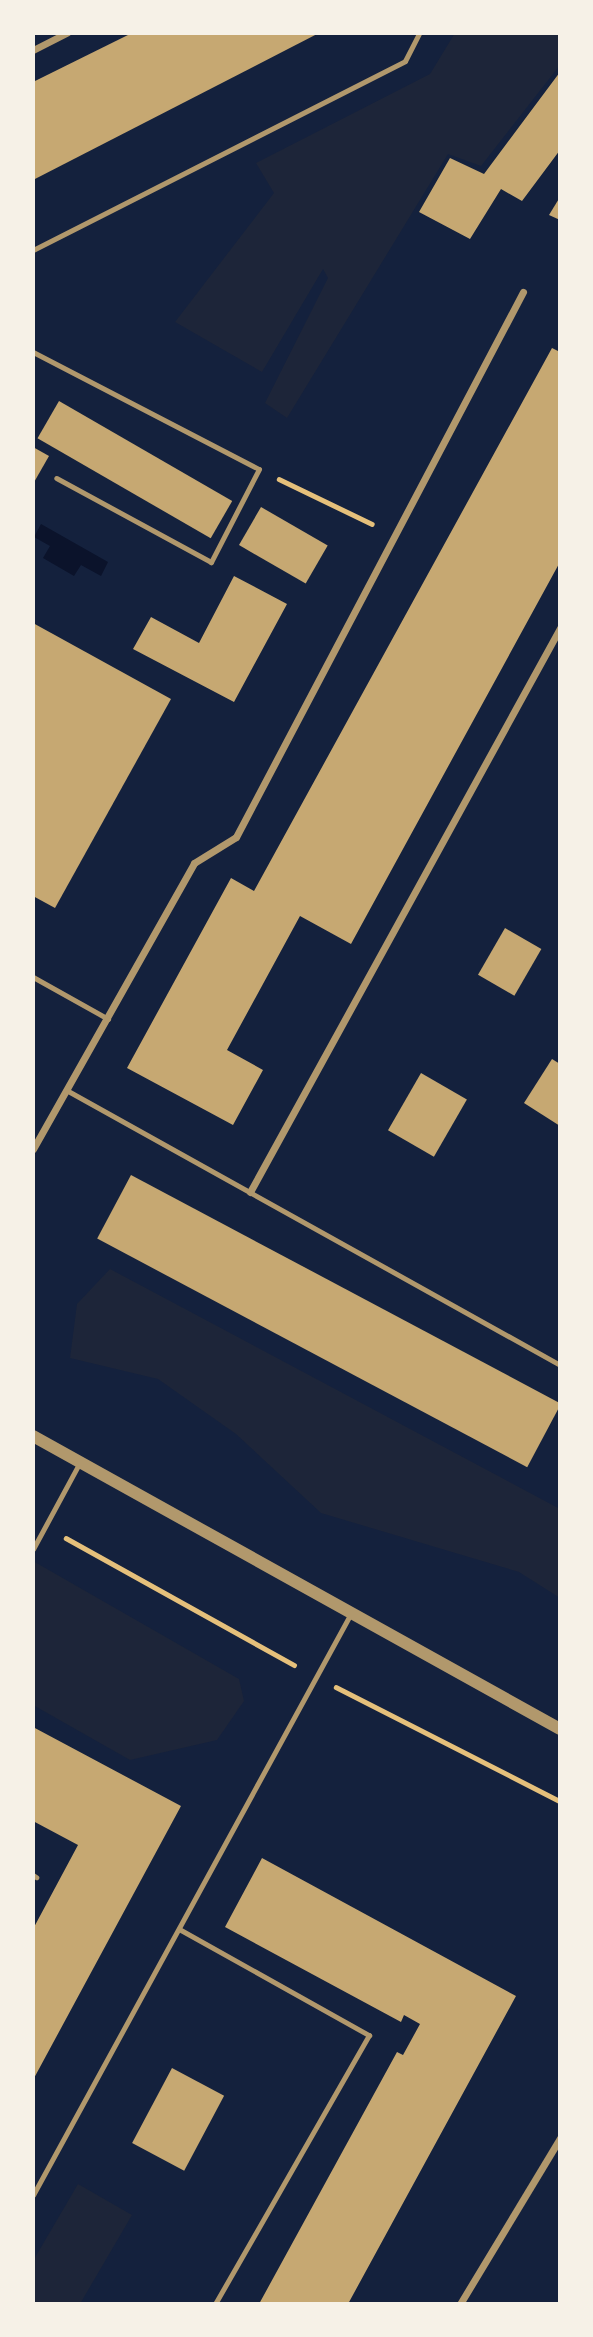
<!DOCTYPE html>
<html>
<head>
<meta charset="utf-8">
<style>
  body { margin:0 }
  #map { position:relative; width:593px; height:2337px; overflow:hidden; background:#14213d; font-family:Rubik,sans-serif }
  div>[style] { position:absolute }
  .green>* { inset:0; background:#1d2539 }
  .water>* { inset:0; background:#0b132b }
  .building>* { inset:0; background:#c6a872; transform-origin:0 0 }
  .path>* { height:4.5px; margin:-2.25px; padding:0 2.25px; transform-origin:2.25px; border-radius:2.25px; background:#e5c07b }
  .service>* { height:5px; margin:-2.5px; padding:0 2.5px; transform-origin:2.5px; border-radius:2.5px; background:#b1986c }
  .minor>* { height:7px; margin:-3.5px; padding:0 3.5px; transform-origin:3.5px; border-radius:3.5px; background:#b1986c }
  .tertiary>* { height:12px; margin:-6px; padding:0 6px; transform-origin:6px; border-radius:6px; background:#b1986c }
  span { translate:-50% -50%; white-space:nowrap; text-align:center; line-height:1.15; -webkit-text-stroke:7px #f6f1e7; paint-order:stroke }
  .frame { position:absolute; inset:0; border:35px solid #f6f1e7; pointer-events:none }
</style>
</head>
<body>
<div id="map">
  <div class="green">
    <div style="clip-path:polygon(455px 33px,560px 33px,560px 65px,481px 166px,448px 154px,287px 418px,265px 403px,328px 278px,323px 269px,262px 372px,175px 322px,274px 193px,256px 163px,430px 74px)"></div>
    <div style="clip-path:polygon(110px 1269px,560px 1509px,560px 1598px,519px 1572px,321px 1513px,236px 1434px,158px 1379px,70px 1358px,77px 1304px)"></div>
    <div style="clip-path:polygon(33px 1561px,239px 1679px,244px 1701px,217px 1740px,130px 1760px,33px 1705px)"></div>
    <div style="clip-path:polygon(78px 2184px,132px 2215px,80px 2304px,33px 2304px,33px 2261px)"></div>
  </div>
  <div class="water">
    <div style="clip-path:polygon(41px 524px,108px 562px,101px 576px,81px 565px,74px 576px,43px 558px,50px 546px,34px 537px)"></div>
  </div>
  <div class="building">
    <div style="clip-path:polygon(132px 33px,319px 33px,33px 180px,33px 82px)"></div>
    <div style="clip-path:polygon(560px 72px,560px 150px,522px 201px,501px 189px,470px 239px,419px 212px,450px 158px,484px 174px)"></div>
    <div style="clip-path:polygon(560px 197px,560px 220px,549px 215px)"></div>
    <div style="clip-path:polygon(552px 348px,560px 352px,560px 562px,351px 944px,300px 916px,227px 1050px,263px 1070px,233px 1125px,127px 1068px,231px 878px,254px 891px)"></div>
    <div style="left:59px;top:401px;width:200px;height:43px;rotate:30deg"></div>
    <div style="clip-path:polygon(33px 447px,49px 456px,33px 484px)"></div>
    <div style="left:261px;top:507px;width:77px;height:44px;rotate:30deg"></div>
    <div style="clip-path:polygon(234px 576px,287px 604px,234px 702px,133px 649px,151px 617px,199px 643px)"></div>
    <div style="clip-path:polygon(33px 623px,171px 699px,55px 908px,33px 896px)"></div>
    <div style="left:505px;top:928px;width:42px;height:54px;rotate:30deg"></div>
    <div style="clip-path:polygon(552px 1059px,560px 1064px,560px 1126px,524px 1103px)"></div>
    <div style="left:421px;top:1073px;width:53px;height:66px;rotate:30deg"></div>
    <div style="left:131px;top:1175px;width:487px;height:72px;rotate:28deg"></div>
    <div style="clip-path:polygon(33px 1727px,181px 1806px,33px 2080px,33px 1929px,78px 1845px,33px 1821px)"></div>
    <div style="clip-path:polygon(262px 1858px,516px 1996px,348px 2304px,259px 2304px,397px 2052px,403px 2055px,420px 2024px,404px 2015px,401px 2022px,225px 1927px)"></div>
    <div style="left:172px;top:2068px;width:59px;height:85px;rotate:28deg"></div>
  </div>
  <div class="path">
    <div style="left:279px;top:479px;width:103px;rotate:25.8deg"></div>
    <div style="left:66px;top:1538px;width:261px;rotate:29.1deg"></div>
    <div style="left:336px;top:1687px;width:251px;rotate:27deg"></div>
  </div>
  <div class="service">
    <div style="left:33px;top:250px;width:417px;rotate:-26.9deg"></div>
    <div style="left:405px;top:61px;width:31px;rotate:-63deg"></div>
    <div style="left:33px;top:352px;width:254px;rotate:27.4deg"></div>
    <div style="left:259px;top:469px;width:105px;rotate:117.3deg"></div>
    <div style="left:211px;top:562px;width:176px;rotate:-151.5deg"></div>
    <div style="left:33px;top:977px;width:86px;rotate:29.2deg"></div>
    <div style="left:68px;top:1091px;width:563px;rotate:29.11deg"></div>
    <div style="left:33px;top:1549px;width:99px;rotate:-61.6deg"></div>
    <div style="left:33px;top:1875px;width:4px;rotate:34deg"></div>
    <div style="left:179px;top:1929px;width:218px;rotate:29.2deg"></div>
    <div style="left:369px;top:2035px;width:310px;rotate:119.8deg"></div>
    <div style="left:33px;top:2195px;width:661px;rotate:-61.34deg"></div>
  </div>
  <div class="minor">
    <div style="left:33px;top:50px;width:38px;rotate:-27deg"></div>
    <div style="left:33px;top:1149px;width:328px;rotate:-60.6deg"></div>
    <div style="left:194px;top:863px;width:49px;rotate:-31.8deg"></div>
    <div style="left:236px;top:837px;width:616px;rotate:-62.23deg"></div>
    <div style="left:250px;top:1192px;width:644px;rotate:-61.2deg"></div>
    <div style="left:460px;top:2304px;width:194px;rotate:-58.9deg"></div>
  </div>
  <div class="tertiary">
    <div style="left:33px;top:1436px;width:603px;rotate:29.07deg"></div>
  </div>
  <div class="frame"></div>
</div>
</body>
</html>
